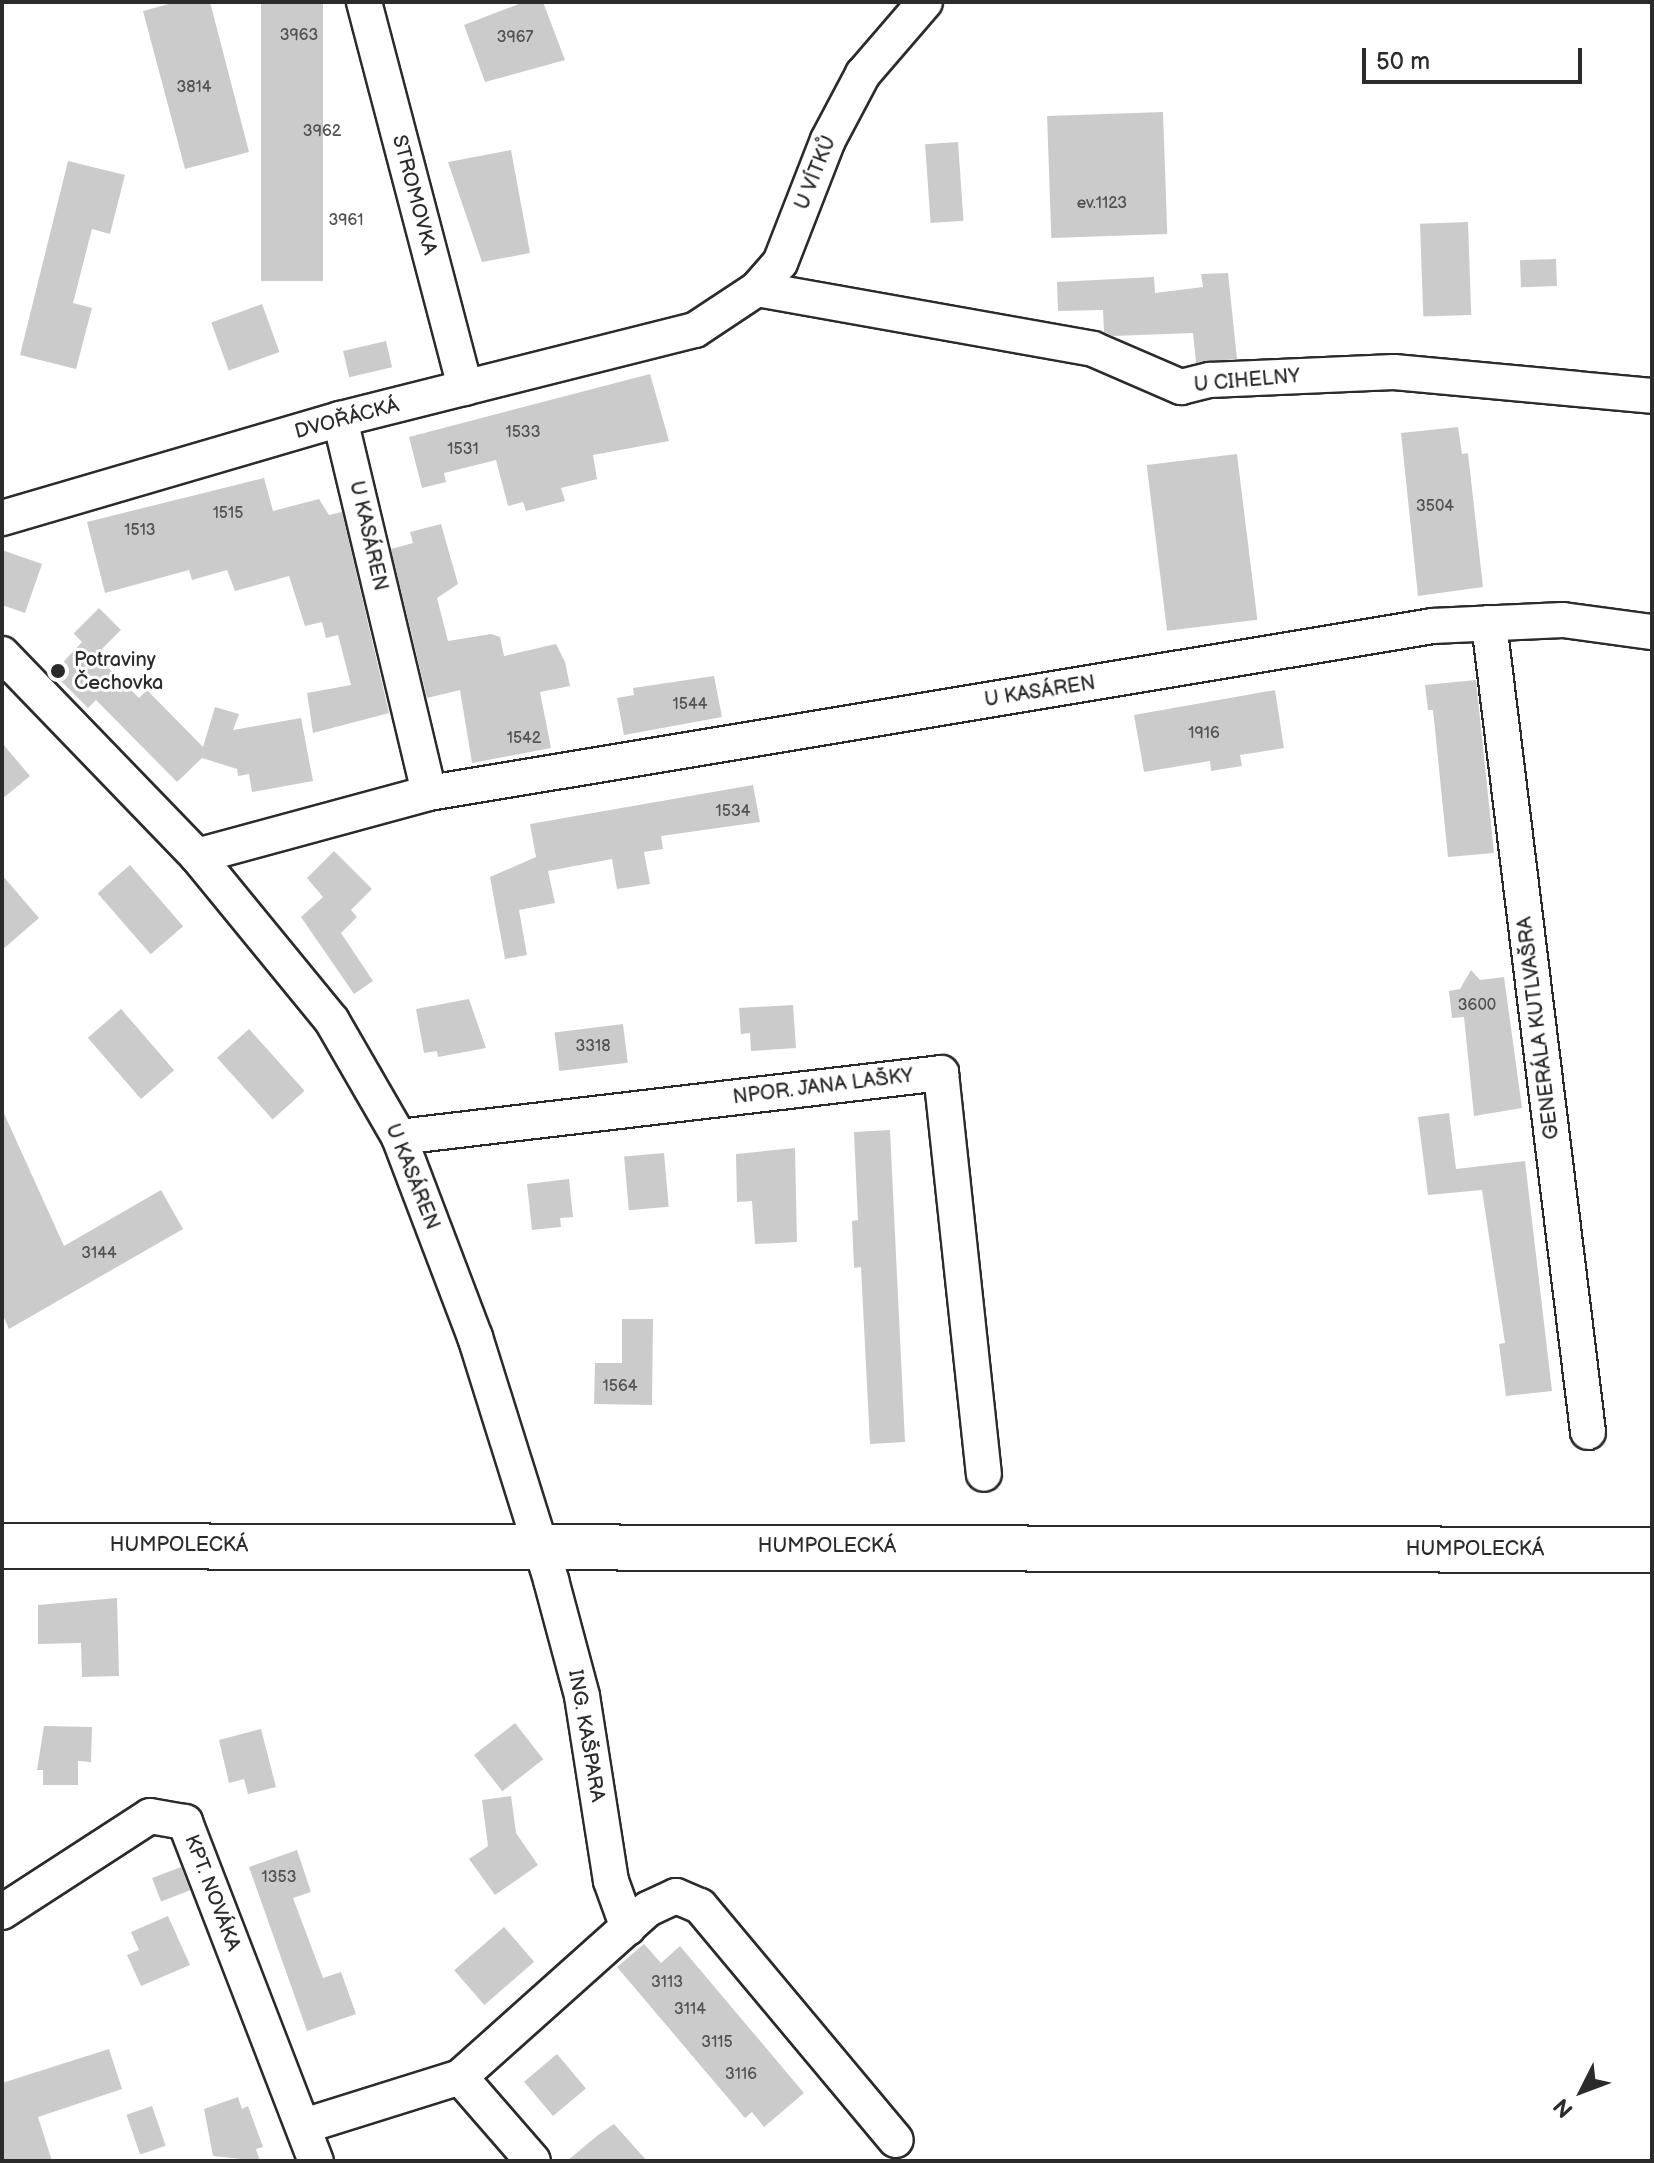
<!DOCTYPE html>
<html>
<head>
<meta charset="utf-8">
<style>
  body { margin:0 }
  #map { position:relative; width:1654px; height:2163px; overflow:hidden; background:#fff; font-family:"Balsamiq Sans",sans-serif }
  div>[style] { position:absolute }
  .building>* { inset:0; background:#cbcbcb; transform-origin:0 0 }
  .roads { filter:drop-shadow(2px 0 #2b2b2b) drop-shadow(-2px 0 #2b2b2b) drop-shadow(0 2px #2b2b2b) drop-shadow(0 -2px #2b2b2b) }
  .minor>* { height:34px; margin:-17px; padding:0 17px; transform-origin:17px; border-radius:17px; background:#fff }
  .primary>* { height:44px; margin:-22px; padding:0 22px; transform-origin:22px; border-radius:22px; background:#fff }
  .dots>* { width:22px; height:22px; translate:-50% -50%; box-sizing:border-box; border:4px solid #fff; border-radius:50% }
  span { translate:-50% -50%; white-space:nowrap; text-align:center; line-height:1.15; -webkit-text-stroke:6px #fff; paint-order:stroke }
  .number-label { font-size:16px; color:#535353 }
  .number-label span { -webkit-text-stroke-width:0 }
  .street-label { font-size:20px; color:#2b2b2b }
  .poi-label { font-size:20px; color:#2b2b2b }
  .left { translate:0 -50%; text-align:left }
  .frame { position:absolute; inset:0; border:4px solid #2b2b2b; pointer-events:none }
  .north { position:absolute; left:1542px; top:2051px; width:80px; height:80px; -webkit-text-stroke:6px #fff; paint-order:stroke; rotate:228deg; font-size:22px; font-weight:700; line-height:32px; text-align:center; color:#2b2b2b }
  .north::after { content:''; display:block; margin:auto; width:28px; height:36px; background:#2b2b2b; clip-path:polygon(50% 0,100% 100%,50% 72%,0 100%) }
  .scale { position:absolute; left:1362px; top:48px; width:220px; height:36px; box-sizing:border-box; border:4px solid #2b2b2b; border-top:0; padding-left:10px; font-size:24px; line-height:28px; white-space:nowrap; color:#2b2b2b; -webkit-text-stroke:6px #fff; paint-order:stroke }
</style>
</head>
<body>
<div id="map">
  <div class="building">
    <div style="clip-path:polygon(176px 2px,210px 2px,249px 152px,185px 169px,143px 11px)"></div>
    <div style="left:261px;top:2px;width:62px;height:279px"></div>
    <div style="clip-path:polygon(524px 2px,543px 2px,565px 60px,485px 82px,464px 25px)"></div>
    <div style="left:1163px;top:112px;width:122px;height:116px;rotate:88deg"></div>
    <div style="left:958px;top:142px;width:79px;height:33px;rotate:86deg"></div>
    <div style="clip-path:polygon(511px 150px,530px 253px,482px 262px,448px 162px)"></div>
    <div style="clip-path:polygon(68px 161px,125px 175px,110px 234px,92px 229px,73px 303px,92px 308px,76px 369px,20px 355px)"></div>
    <div style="left:1468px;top:222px;width:93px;height:48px;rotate:88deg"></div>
    <div style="left:1556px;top:259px;width:27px;height:36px;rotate:88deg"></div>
    <div style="clip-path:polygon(1228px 273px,1237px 359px,1196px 363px,1193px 333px,1113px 336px,1104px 332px,1103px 310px,1058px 311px,1057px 282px,1154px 277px,1155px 293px,1203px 287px,1201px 274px)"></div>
    <div style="left:262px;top:304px;width:51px;height:54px;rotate:70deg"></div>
    <div style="left:386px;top:341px;width:27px;height:44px;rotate:77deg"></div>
    <div style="clip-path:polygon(650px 374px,669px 441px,593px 455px,597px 479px,561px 488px,565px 501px,526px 511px,523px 502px,508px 506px,496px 460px,444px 473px,446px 482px,422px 488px,409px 437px)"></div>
    <div style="clip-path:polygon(1458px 427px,1462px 454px,1468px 453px,1483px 587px,1418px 596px,1401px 433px)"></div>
    <div style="left:1237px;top:454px;width:167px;height:91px;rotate:83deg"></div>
    <div style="clip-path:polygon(264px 478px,273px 511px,319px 499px,329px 515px,342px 512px,389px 713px,313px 733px,307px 693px,351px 685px,338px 635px,326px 638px,322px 622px,305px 626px,289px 576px,235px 591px,227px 570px,192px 580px,189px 570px,105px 593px,87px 522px)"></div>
    <div style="clip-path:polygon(441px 524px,458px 584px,437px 598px,448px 641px,491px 634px,500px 637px,504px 656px,556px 644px,565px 662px,570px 686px,540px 692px,551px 748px,472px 763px,460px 690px,427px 698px,391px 549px,413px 543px,410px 532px)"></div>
    <div style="clip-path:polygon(2px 550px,42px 564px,25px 613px,2px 605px)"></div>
    <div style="left:99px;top:608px;width:31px;height:36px;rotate:45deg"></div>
    <div style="clip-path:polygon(82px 642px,139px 698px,147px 690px,203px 747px,215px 707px,239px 714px,233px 730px,301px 718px,313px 781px,252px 792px,249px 774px,238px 776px,237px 769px,202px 758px,177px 782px,96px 700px,88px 708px,53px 673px)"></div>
    <div style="clip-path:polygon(714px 676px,722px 717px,624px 735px,617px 698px,634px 695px,633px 688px)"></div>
    <div style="clip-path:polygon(1476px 680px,1494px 853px,1448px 857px,1433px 710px,1428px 710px,1425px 685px)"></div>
    <div style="clip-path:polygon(1275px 690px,1284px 748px,1240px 755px,1242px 766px,1211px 771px,1210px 761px,1144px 772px,1134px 715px)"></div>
    <div style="clip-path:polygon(2px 743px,30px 776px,2px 799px)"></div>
    <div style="clip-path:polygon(753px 785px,760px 822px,661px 836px,663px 849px,644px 852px,650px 884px,617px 889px,612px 859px,548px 871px,555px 903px,519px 910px,527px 955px,505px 959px,490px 877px,536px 857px,530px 824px)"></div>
    <div style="clip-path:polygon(334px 851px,372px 889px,351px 910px,357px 917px,341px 933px,373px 981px,354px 994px,301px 917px,323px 897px,307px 878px)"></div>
    <div style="left:130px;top:865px;width:81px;height:43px;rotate:49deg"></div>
    <div style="clip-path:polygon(2px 875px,39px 918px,2px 950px)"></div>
    <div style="clip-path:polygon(1471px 970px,1480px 980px,1504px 977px,1522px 1108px,1474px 1116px,1464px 1017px,1452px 1018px,1449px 991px,1460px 989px)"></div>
    <div style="clip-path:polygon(469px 999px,486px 1048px,438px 1057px,437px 1051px,424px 1053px,416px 1009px)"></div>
    <div style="clip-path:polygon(793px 1005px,796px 1048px,751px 1051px,750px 1033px,741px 1034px,739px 1008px)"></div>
    <div style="left:121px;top:1009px;width:81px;height:44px;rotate:49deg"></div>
    <div style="left:623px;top:1024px;width:39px;height:69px;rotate:83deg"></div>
    <div style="left:249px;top:1029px;width:83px;height:43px;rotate:48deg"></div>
    <div style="clip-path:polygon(2px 1109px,64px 1246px,161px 1190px,183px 1229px,9px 1329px,2px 1313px)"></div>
    <div style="clip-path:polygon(1449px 1113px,1456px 1169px,1525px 1161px,1552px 1391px,1506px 1396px,1499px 1344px,1505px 1343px,1482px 1190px,1428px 1195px,1418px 1117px)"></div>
    <div style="clip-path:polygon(890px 1130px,905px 1442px,870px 1444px,861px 1267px,854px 1268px,852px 1221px,858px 1220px,854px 1132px)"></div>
    <div style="clip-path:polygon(795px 1148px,797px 1242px,755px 1244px,752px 1201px,737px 1202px,736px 1154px)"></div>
    <div style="left:664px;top:1153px;width:54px;height:40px;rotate:85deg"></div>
    <div style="clip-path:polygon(569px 1179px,573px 1217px,560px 1218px,561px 1227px,532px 1230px,527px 1184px)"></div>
    <div style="clip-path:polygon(622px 1319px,653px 1319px,652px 1405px,594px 1404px,595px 1363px,622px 1363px)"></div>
    <div style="clip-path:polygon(117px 1598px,119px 1676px,82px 1677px,81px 1643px,38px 1644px,38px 1605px)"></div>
    <div style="left:515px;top:1723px;width:46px;height:52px;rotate:52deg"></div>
    <div style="clip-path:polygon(44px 1726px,92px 1727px,91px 1762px,78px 1761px,78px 1785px,43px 1785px,43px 1770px,37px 1770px)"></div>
    <div style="clip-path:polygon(261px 1729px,276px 1787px,248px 1794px,244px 1779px,229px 1783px,219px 1740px)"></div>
    <div style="clip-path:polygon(511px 1796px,516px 1833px,538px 1865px,495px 1895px,469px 1859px,488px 1846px,482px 1800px)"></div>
    <div style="clip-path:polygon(297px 1850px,311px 1892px,293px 1898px,323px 1978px,341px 1972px,356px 2014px,307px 2031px,249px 1867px)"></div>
    <div style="left:181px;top:1867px;width:25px;height:31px;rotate:69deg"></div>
    <div style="clip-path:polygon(168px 1916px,190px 1965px,141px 1986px,127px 1955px,139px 1950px,131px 1932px)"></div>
    <div style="left:504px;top:1927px;width:46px;height:66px;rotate:49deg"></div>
    <div style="clip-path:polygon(644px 1944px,661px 1963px,680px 1946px,804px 2093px,764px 2127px,752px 2112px,745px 2118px,617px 1967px)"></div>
    <div style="clip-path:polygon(109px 2049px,122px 2089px,38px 2117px,52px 2161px,2px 2161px,2px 2083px)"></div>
    <div style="left:557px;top:2054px;width:45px;height:43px;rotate:50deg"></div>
    <div style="clip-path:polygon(238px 2097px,242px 2109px,248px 2106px,263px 2147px,256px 2149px,260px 2161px,213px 2156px,204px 2109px)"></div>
    <div style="left:152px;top:2106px;width:42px;height:27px;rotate:71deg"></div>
    <div style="clip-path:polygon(614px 2124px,647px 2161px,567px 2161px,598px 2135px)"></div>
  </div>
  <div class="roads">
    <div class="minor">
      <div style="left:364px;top:2px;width:399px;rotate:75.3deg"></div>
      <div style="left:757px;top:289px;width:341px;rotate:10.1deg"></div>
      <div style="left:1093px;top:349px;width:96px;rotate:23.4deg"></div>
      <div style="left:1181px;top:387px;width:30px;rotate:-14deg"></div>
      <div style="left:1210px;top:380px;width:184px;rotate:-2.5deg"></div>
      <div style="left:1394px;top:372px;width:259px;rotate:5.3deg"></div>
      <div style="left:340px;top:419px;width:384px;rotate:76.6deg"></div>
      <div style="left:2px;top:518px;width:352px;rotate:-16.3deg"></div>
      <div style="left:340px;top:419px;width:366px;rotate:-14.1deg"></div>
      <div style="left:695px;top:330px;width:74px;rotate:-33.5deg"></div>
      <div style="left:757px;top:289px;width:35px;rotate:-49deg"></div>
      <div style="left:780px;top:263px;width:132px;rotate:-68.7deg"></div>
      <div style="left:828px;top:140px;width:75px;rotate:-62.1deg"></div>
      <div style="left:863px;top:74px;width:95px;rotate:-49.3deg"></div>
      <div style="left:1489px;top:623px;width:815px;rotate:83.02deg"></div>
      <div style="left:2px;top:654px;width:281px;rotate:46deg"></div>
      <div style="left:197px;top:856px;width:213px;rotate:50.7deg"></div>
      <div style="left:332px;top:1021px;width:134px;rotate:60deg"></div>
      <div style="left:399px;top:1137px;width:214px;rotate:69.2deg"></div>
      <div style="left:475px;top:1337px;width:255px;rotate:72.6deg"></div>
      <div style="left:551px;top:1580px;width:120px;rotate:75deg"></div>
      <div style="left:582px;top:1696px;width:187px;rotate:81.1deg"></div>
      <div style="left:611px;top:1881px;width:50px;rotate:70.1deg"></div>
      <div style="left:197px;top:856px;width:240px;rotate:-15.2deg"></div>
      <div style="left:429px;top:793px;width:1017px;rotate:-9.45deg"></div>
      <div style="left:1432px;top:626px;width:131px;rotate:-2.6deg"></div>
      <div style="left:1563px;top:620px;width:90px;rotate:7.7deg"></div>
      <div style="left:399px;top:1137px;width:546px;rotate:-6.73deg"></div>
      <div style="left:941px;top:1073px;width:403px;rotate:83.9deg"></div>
      <div style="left:2px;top:1912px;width:176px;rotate:-33deg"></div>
      <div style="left:150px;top:1816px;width:36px;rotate:10deg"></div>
      <div style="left:185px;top:1822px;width:363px;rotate:68.9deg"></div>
      <div style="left:460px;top:2077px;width:111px;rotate:49deg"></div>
      <div style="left:304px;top:2126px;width:164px;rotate:-17.4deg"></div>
      <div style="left:460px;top:2077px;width:252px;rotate:-41.8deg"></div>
      <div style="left:648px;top:1909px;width:31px;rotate:-25deg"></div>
      <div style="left:676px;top:1896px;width:26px;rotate:23deg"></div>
      <div style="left:700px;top:1906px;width:305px;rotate:50.1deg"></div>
    </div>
    <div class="primary">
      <div style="left:2px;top:1546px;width:1650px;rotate:0.14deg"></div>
    </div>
  </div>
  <div class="dots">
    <div style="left:58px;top:671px;background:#2b2b2b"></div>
  </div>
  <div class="number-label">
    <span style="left:299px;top:36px">3963</span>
    <span style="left:515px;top:38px">3967</span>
    <span style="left:194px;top:88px">3814</span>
    <span style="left:322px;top:132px">3962</span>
    <span style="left:1102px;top:204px">ev.1123</span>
    <span style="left:346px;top:221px">3961</span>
    <span style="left:523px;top:433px">1533</span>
    <span style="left:463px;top:450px">1531</span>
    <span style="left:1435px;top:507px">3504</span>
    <span style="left:228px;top:514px">1515</span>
    <span style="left:140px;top:531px">1513</span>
    <span style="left:690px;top:705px">1544</span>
    <span style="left:1204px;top:734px">1916</span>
    <span style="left:524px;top:739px">1542</span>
    <span style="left:733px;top:812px">1534</span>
    <span style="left:1477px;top:1006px">3600</span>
    <span style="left:593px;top:1047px">3318</span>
    <span style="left:99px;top:1254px">3144</span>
    <span style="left:620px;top:1387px">1564</span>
    <span style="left:279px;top:1878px">1353</span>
    <span style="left:667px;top:1983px">3113</span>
    <span style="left:690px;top:2010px">3114</span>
    <span style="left:717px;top:2043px">3115</span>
    <span style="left:741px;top:2075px">3116</span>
  </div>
  <div class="street-label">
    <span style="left:816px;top:173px;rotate:-68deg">U VÍTKŮ</span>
    <span style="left:414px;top:195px;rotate:75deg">STROMOVKA</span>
    <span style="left:1247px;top:381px;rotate:-5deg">U CIHELNY</span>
    <span style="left:347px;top:419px;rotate:-15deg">DVOŘÁCKÁ</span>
    <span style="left:368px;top:536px;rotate:77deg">U KASÁREN</span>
    <span style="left:1040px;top:692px;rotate:-9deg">U KASÁREN</span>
    <span style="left:1539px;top:1028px;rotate:-97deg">GENERÁLA KUTLVAŠRA</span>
    <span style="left:823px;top:1087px;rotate:-7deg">NPOR. JANA LAŠKY</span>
    <span style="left:412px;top:1177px;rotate:68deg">U KASÁREN</span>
    <span style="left:179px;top:1545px">HUMPOLECKÁ</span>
    <span style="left:827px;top:1546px">HUMPOLECKÁ</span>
    <span style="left:1475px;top:1549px">HUMPOLECKÁ</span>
    <span style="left:586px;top:1736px;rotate:80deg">ING. KAŠPARA</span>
    <span style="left:212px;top:1893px;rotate:69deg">KPT. NOVÁKA</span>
  </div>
  <div class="poi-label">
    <span class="left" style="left:74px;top:672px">Potraviny<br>Čechovka</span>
  </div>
  <div class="frame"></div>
  <div class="north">N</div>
  <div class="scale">50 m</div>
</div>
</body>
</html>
